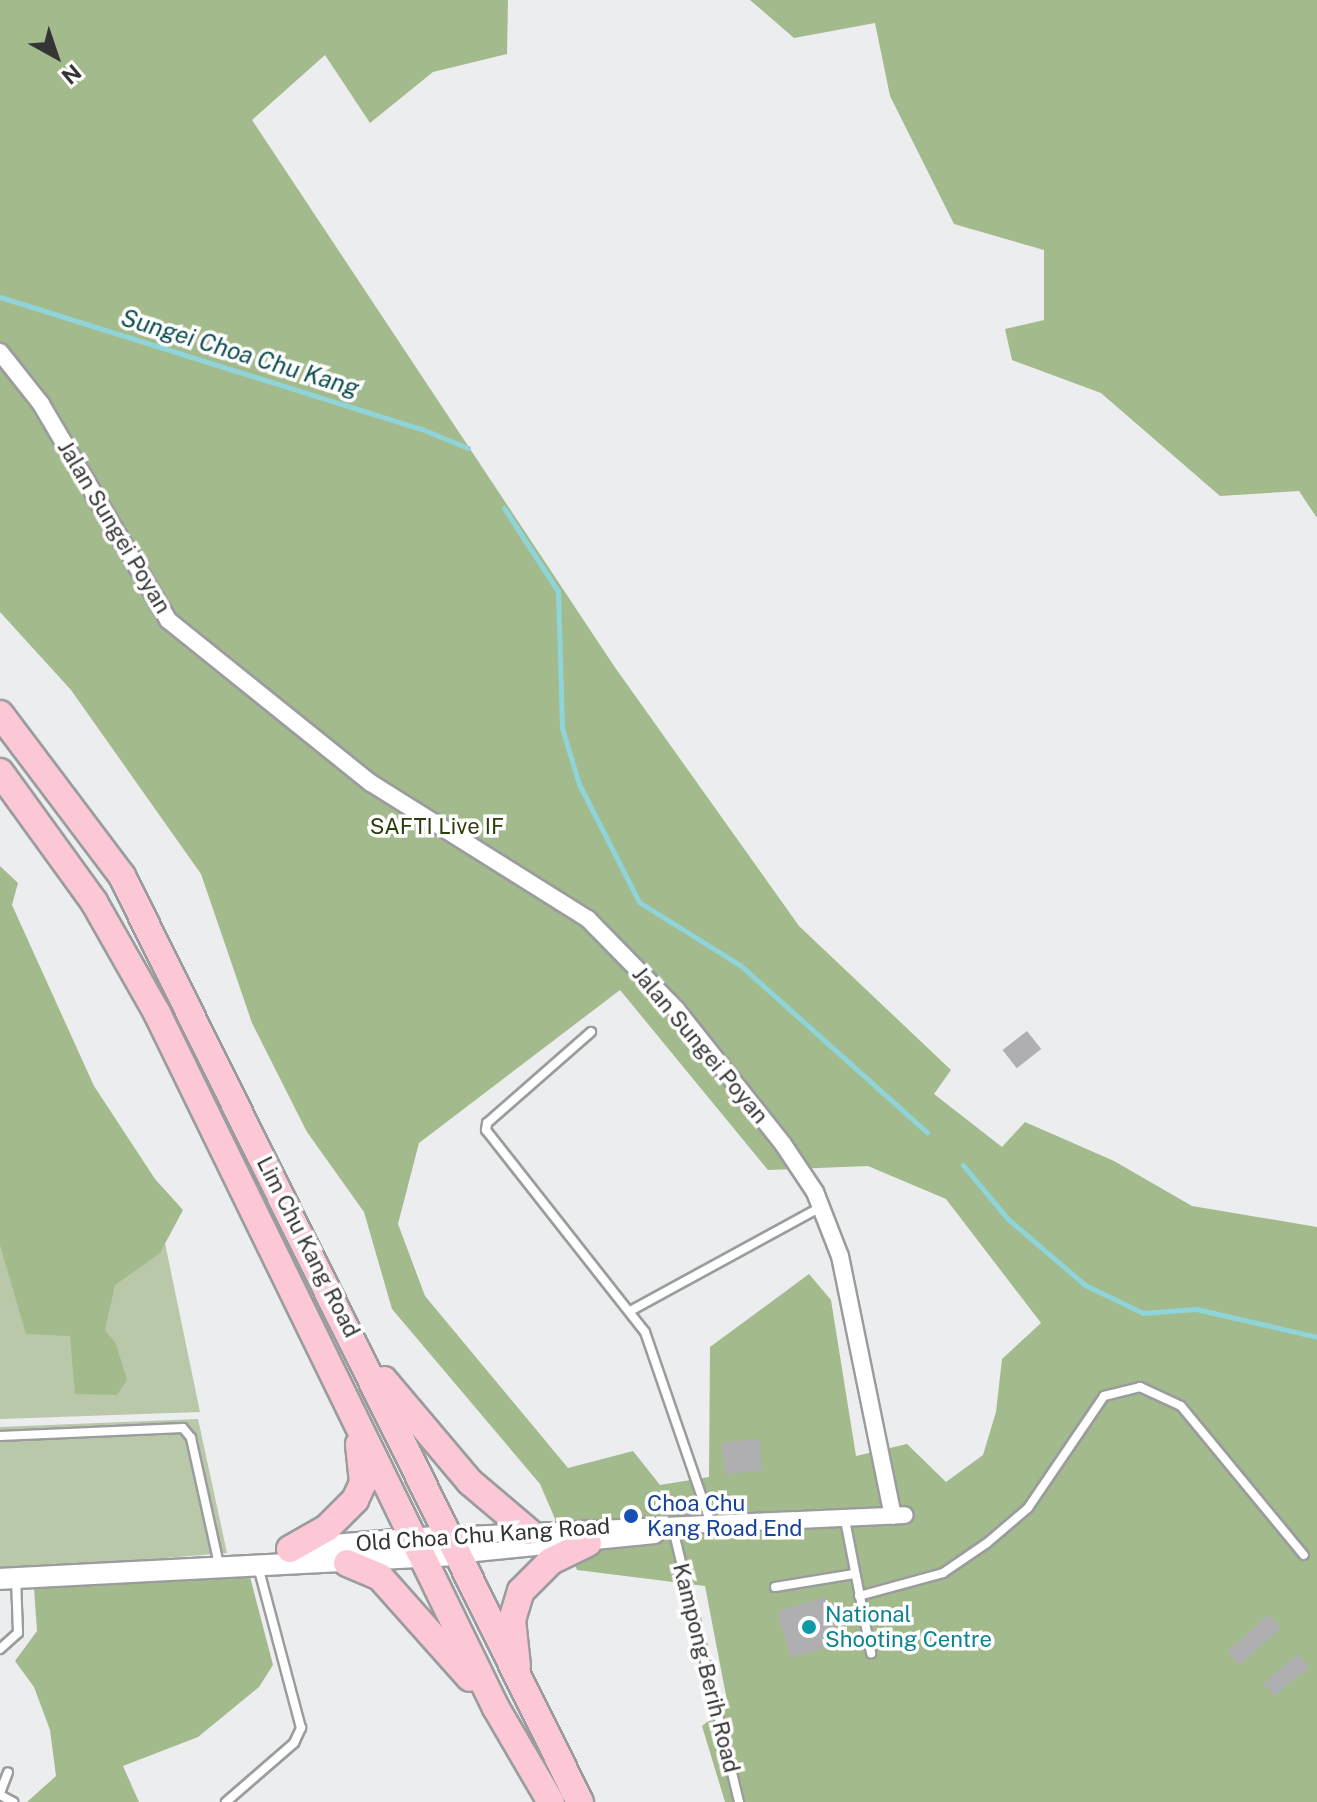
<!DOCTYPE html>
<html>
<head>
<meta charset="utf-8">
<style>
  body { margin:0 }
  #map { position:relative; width:1317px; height:1802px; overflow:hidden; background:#ebedef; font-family:"Public Sans",sans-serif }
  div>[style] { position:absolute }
  .green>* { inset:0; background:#b8c8a9 }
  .forest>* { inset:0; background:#a3ba8c }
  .stream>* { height:5px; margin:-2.5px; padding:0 2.5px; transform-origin:2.5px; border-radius:2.5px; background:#8fd4d8 }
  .building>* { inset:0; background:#afaeb1; transform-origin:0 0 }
  .roads { filter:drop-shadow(2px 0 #9a9c9d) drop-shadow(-2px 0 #9a9c9d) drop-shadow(0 2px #9a9c9d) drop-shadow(0 -2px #9a9c9d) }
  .service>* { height:8px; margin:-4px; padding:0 4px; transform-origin:4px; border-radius:4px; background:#fff }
  .minor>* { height:16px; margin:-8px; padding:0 8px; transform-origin:8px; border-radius:8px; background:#fff }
  .tertiary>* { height:20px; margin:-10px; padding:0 10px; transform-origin:10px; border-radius:10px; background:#fff }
  .primary>* { height:26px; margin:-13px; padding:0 13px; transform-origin:13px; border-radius:13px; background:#fcc8d6 }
  .dots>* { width:22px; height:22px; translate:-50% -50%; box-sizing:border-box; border:4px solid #fff; border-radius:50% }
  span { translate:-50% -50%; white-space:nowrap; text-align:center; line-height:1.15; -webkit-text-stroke:7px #fff; paint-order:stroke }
  .street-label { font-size:22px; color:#353536 }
  .park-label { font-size:22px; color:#2b3f0c }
  .transit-label { font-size:22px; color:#164399 }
  .left { translate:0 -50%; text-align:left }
  .culture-label { font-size:22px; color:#0d838f }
  .water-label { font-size:24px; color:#114e51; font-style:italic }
  .north { position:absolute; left:16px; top:16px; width:80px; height:80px; -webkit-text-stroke:6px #fff; paint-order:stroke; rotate:140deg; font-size:22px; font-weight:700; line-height:32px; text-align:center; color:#353536 }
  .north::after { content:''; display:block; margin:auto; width:28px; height:36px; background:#353536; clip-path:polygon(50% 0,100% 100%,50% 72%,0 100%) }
</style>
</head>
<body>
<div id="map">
  <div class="green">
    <div style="clip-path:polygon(160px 1219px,200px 1412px,0 1419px,0 1224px)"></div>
    <div style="clip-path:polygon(198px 1419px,227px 1553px,0 1571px,0 1427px)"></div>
  </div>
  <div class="forest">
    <div style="clip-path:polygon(evenodd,0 0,508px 0,507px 54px,433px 72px,370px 123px,325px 55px,252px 120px,614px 666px,799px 926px,951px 1070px,934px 1094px,1002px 1147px,1025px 1122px,1114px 1161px,1192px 1206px,1317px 1227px,1317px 1802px,725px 1802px,702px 1726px,728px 1706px,705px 1586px,577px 1570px,540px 1484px,392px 1309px,364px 1212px,307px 1132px,252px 1023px,201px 874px,71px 690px,0 612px,0 0,620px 990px,768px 1170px,868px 1166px,946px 1199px,1041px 1323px,1002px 1359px,996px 1412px,983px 1455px,946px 1482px,907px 1444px,856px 1456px,831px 1300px,809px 1274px,710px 1347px,709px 1477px,660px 1485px,633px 1451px,568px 1468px,425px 1296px,398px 1224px,419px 1143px,620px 990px)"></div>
    <div style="clip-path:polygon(750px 0,1317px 0,1317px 518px,1299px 491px,1220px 496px,1101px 393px,1012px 360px,1005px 329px,1044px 320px,1044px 250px,954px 224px,890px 96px,875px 23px,794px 38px)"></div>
    <div style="clip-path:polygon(0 866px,18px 883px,12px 905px,94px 1086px,155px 1179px,183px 1210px,160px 1253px,115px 1285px,105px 1330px,116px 1344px,127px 1380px,117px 1395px,75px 1394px,70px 1336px,26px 1334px,0 1245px)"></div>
    <div style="clip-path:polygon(249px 1573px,273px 1665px,259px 1687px,198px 1737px,123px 1766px,139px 1802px,27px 1802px,56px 1776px,50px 1730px,34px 1687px,15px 1661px,37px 1631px,34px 1588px)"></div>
  </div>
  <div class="stream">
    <div style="left:0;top:297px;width:439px;rotate:17.4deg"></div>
    <div style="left:419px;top:428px;width:53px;rotate:22.2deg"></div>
    <div style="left:504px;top:508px;width:99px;rotate:57deg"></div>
    <div style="left:558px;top:591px;width:137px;rotate:88.3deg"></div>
    <div style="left:562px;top:728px;width:59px;rotate:73.1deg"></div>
    <div style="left:579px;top:784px;width:132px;rotate:63deg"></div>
    <div style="left:639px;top:902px;width:119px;rotate:32deg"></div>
    <div style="left:740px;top:965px;width:251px;rotate:41.8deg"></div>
    <div style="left:963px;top:1165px;width:70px;rotate:50.2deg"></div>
    <div style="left:1008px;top:1219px;width:101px;rotate:40.6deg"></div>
    <div style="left:1085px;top:1285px;width:64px;rotate:25.8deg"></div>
    <div style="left:1143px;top:1313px;width:53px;rotate:-4.3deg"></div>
    <div style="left:1196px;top:1309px;width:124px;rotate:13deg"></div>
  </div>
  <div class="building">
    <div style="left:1027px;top:1031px;width:23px;height:31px;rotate:52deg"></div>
    <div style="left:759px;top:1439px;width:32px;height:37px;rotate:85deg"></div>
    <div style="left:828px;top:1597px;width:49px;height:52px;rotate:75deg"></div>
    <div style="left:1269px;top:1615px;width:18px;height:55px;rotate:49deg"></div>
    <div style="left:1298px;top:1654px;width:17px;height:45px;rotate:50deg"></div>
  </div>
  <div class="roads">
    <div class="service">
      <div style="left:591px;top:1032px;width:138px;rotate:138.8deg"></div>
      <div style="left:487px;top:1123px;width:7px;rotate:98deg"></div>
      <div style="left:486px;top:1130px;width:257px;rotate:51.8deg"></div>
      <div style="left:645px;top:1332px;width:203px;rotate:71deg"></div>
      <div style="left:630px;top:1311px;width:217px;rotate:-28.6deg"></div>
      <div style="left:0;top:1436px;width:183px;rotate:-2.5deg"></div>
      <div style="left:183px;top:1428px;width:13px;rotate:51deg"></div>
      <div style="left:191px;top:1438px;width:129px;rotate:77.5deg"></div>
      <div style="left:845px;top:1520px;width:136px;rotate:78.9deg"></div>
      <div style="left:674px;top:1533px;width:277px;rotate:76.4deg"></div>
      <div style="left:775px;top:1587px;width:80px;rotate:-9.3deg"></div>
      <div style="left:859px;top:1596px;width:87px;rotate:-15.3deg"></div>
      <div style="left:943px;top:1573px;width:53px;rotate:-34.3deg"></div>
      <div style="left:987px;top:1543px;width:54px;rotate:-40.5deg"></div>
      <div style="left:1028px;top:1508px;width:135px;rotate:-55.8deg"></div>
      <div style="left:1104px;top:1396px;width:37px;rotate:-14deg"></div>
      <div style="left:1140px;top:1387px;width:45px;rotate:24.9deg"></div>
      <div style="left:1181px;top:1406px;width:193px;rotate:50.5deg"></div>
      <div style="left:0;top:1649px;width:24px;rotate:-42deg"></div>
      <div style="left:18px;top:1633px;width:55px;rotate:-92.1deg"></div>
      <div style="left:0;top:1793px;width:22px;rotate:-69deg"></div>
      <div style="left:0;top:1795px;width:15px;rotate:28deg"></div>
      <div style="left:226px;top:1802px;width:90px;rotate:-40.9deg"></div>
      <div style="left:294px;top:1743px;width:17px;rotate:-65deg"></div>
      <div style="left:301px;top:1728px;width:168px;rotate:-104.9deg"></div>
    </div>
    <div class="minor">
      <div style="left:0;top:352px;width:66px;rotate:51.7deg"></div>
      <div style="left:41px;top:404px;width:251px;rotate:59.5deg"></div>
      <div style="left:168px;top:620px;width:260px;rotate:38.8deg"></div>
      <div style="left:371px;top:783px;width:256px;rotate:32.1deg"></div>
      <div style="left:588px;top:919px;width:126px;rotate:45.6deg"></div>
      <div style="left:676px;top:1009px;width:172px;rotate:51.6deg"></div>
      <div style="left:783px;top:1144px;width:58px;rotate:56.3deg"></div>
      <div style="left:815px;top:1192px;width:69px;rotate:68.7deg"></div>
      <div style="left:840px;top:1256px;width:265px;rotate:78.5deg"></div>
      <div style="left:445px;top:1536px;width:460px;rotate:-2.6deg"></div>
      <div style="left:455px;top:1555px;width:201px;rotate:-5.7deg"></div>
    </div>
    <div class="tertiary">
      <div style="left:294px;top:1548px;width:151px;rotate:-4.5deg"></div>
      <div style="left:0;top:1579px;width:456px;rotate:-3deg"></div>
    </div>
    <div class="primary">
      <div style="left:0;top:714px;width:203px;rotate:53deg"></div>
      <div style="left:122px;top:876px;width:1033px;rotate:63.68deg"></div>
      <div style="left:0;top:772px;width:160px;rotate:54.1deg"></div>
      <div style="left:94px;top:902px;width:128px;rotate:60.4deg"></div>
      <div style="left:157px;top:1013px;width:773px;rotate:64deg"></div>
      <div style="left:496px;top:1708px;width:109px;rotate:59.7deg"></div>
      <div style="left:384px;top:1380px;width:133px;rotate:49.9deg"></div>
      <div style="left:470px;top:1482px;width:76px;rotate:40.2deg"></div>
      <div style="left:290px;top:1549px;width:43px;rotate:-29.6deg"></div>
      <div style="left:327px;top:1528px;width:40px;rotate:-45deg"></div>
      <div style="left:355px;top:1500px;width:19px;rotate:-65deg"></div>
      <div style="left:363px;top:1483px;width:39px;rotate:-96deg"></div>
      <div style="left:347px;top:1563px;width:36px;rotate:23deg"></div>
      <div style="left:380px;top:1577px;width:135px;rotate:48.3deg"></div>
      <div style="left:517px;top:1666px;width:46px;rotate:-96.2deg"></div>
      <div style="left:512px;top:1620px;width:30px;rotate:-73deg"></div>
      <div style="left:521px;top:1591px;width:42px;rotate:-45deg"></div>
      <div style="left:551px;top:1561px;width:41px;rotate:-25.9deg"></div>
    </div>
  </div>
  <div class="dots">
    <div style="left:631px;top:1516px;background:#1a4fb4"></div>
    <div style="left:809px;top:1627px;background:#0f9aa8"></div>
  </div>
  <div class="street-label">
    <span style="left:114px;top:527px;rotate:59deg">Jalan Sungei Poyan</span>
    <span style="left:700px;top:1045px;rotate:50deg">Jalan Sungei Poyan</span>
    <span style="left:308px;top:1247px;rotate:63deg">Lim Chu Kang Road</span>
    <span style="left:483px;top:1535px;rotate:-4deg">Old Choa Chu Kang Road</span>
    <span style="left:706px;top:1668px;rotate:76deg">Kampong Berih Road</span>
  </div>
  <div class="park-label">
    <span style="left:437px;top:827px">SAFTI Live IF</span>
  </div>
  <div class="transit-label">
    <span class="left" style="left:647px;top:1516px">Choa Chu<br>Kang Road End</span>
  </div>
  <div class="culture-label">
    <span class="left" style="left:825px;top:1627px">National<br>Shooting Centre</span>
  </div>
  <div class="water-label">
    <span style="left:240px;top:353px;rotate:17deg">Sungei Choa Chu Kang</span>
  </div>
  <div class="north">N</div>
</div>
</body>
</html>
